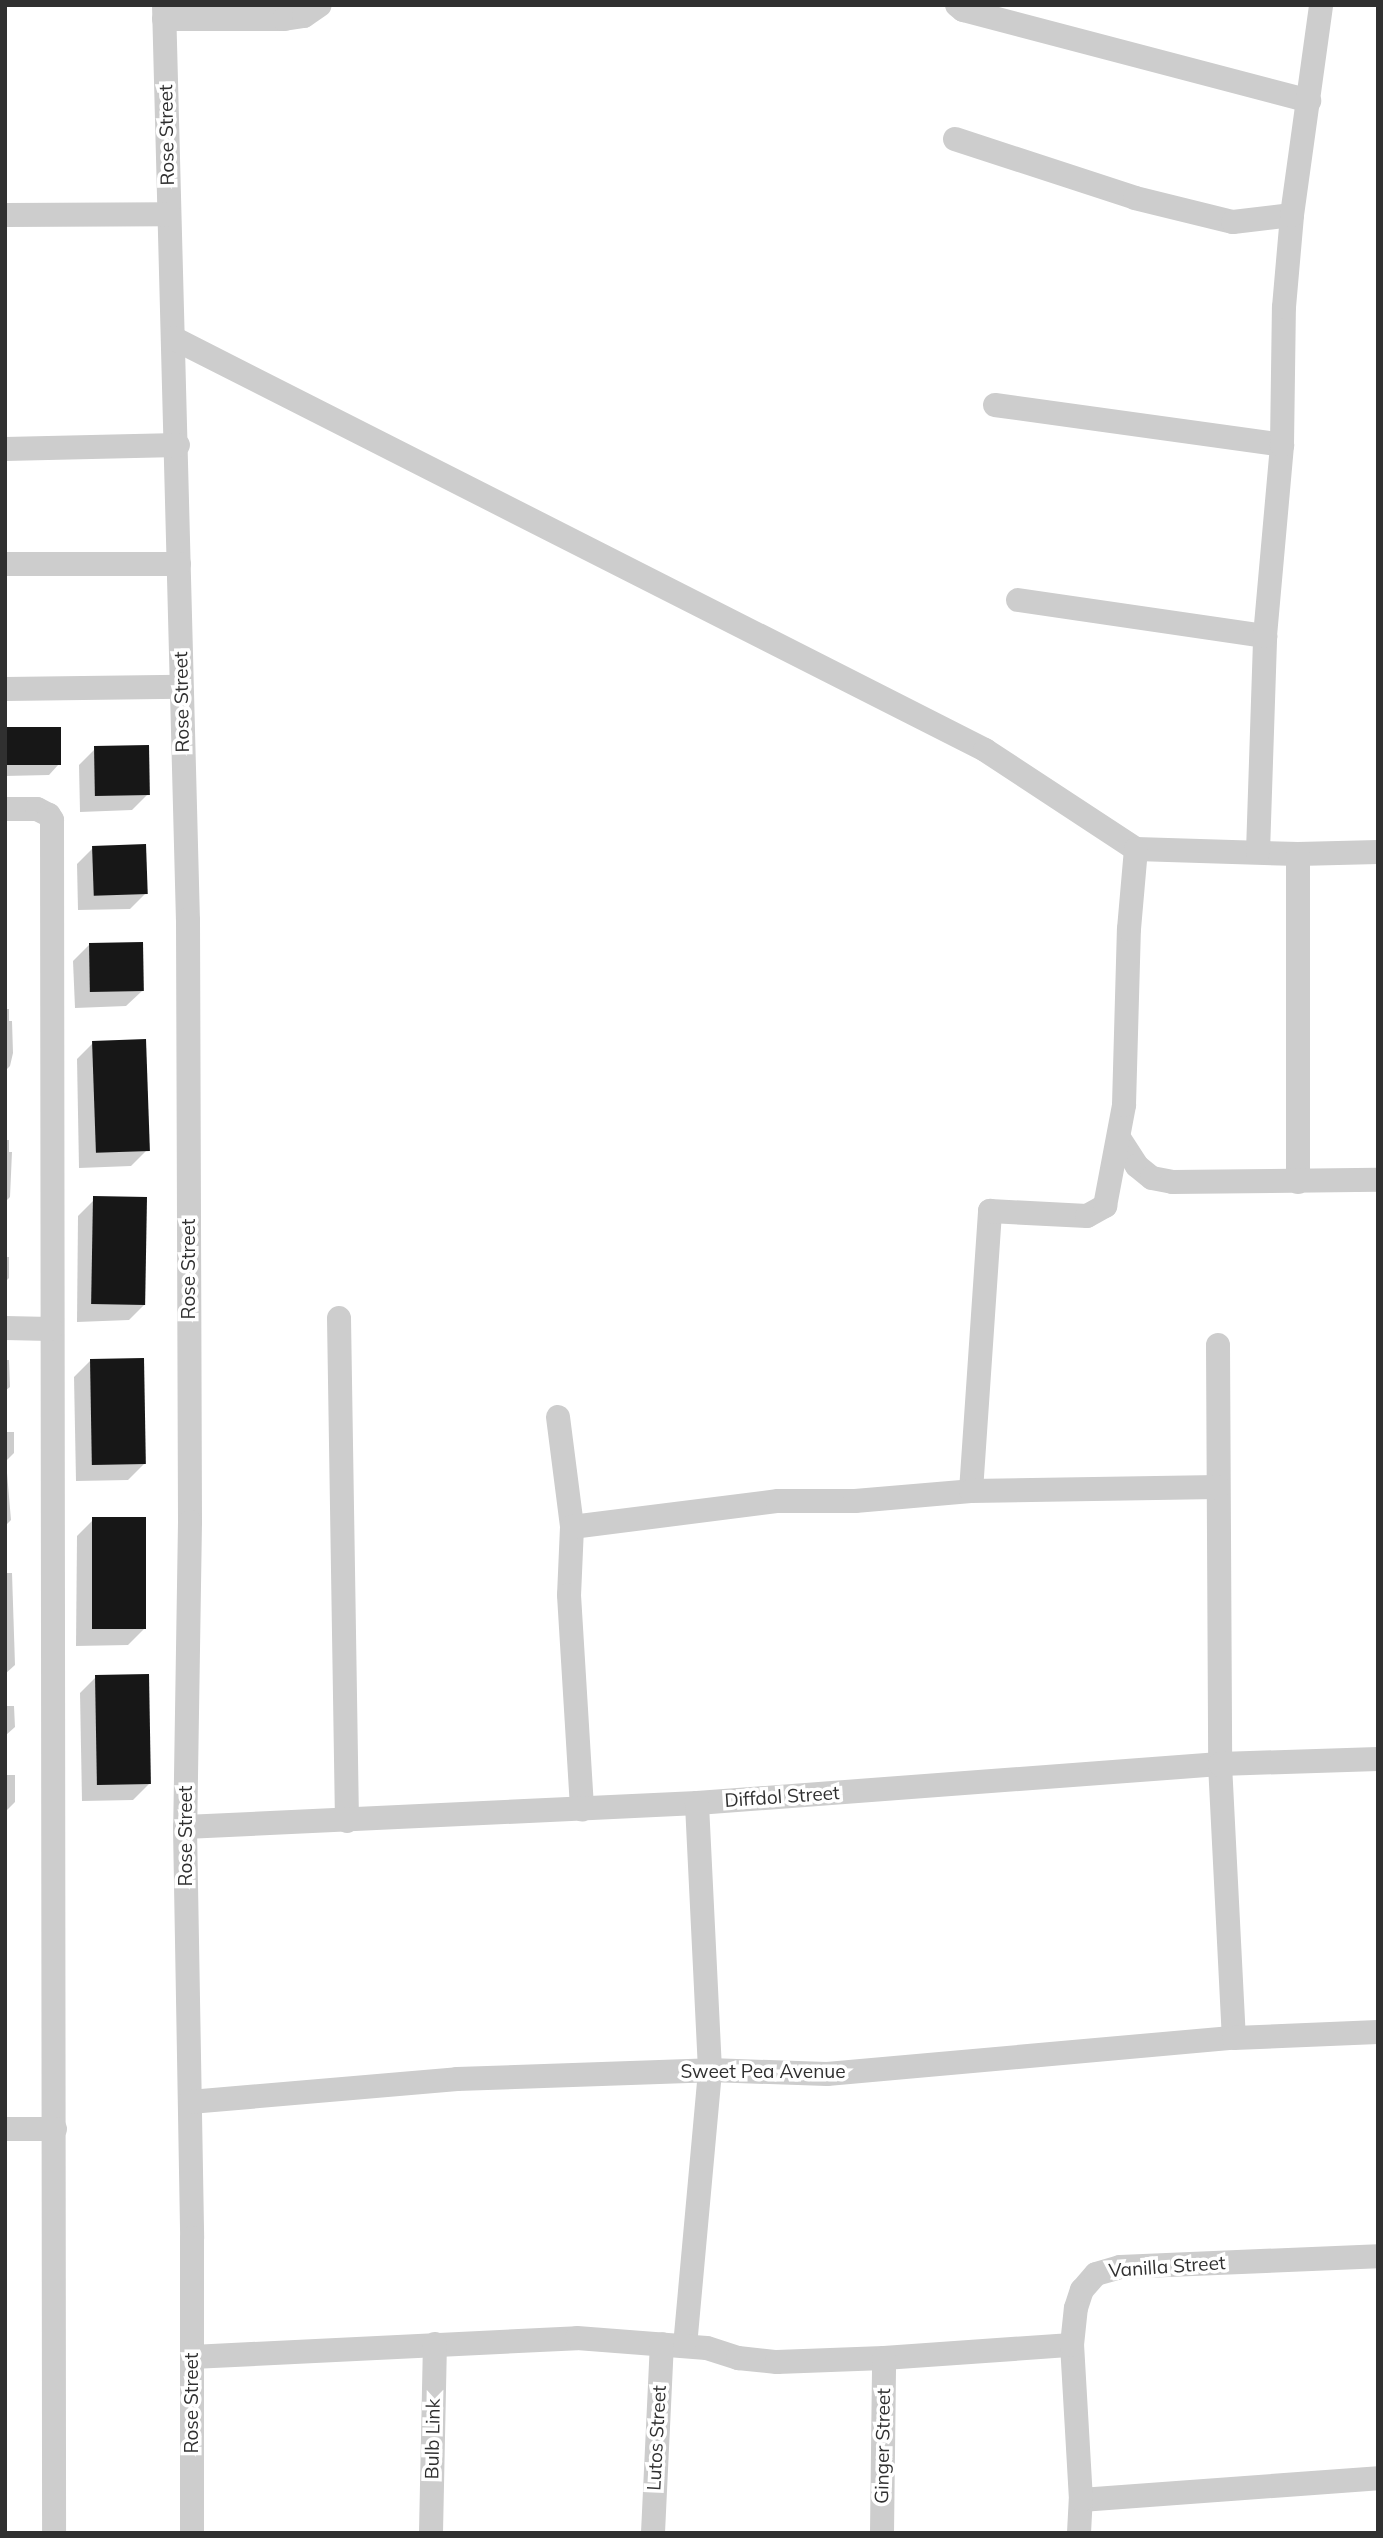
<!DOCTYPE html>
<html>
<head>
<meta charset="utf-8">
<style>
  body { margin:0 }
  #map { position:relative; width:1383px; height:2538px; overflow:hidden; background:#fff; font-family:Mulish,sans-serif }
  div>[style] { position:absolute }
  .shadow>* { inset:0; background:#0003 }
  .building>* { inset:0; background:#171717; transform-origin:0 0 }
  .minor>* { height:24px; margin:-12px; padding:0 12px; transform-origin:12px; border-radius:12px; background:#cdcdcd }
  span { translate:-50% -50%; white-space:nowrap; text-align:center; line-height:1.15; -webkit-text-stroke:7px #fff; paint-order:stroke }
  .street-label { font-size:19px; color:#303030 }
  .frame { position:absolute; inset:0; border:7px solid #303030; pointer-events:none }
</style>
</head>
<body>
<div id="map">
  <div class="shadow">
    <div style="clip-path:polygon(59px 729px,59px 764px,49px 775px,5px 776px,5px 730px)"></div>
    <div style="clip-path:polygon(95px 749px,148px 794px,132px 810px,80px 812px,79px 765px)"></div>
    <div style="clip-path:polygon(93px 848px,146px 893px,130px 909px,78px 910px,77px 864px)"></div>
    <div style="clip-path:polygon(89px 945px,142px 991px,126px 1006px,75px 1008px,73px 961px)"></div>
    <div style="clip-path:polygon(5px 1009px,9px 1009px,9px 1021px,12px 1021px,13px 1053px,10px 1066px,5px 1071px)"></div>
    <div style="clip-path:polygon(93px 1043px,147px 1150px,131px 1166px,79px 1168px,77px 1059px)"></div>
    <div style="clip-path:polygon(5px 1140px,9px 1140px,9px 1152px,12px 1152px,10px 1197px,5px 1202px)"></div>
    <div style="clip-path:polygon(94px 1200px,145px 1304px,129px 1320px,77px 1322px,78px 1216px)"></div>
    <div style="clip-path:polygon(5px 1257px,9px 1257px,9px 1278px,5px 1282px)"></div>
    <div style="clip-path:polygon(5px 1360px,9px 1360px,10px 1387px,5px 1391px)"></div>
    <div style="clip-path:polygon(90px 1361px,144px 1464px,128px 1480px,76px 1481px,74px 1377px)"></div>
    <div style="clip-path:polygon(5px 1432px,14px 1432px,14px 1453px,6px 1461px,11px 1520px,5px 1526px)"></div>
    <div style="clip-path:polygon(93px 1520px,144px 1629px,128px 1645px,76px 1646px,77px 1536px)"></div>
    <div style="clip-path:polygon(5px 1573px,12px 1573px,15px 1665px,5px 1674px)"></div>
    <div style="clip-path:polygon(96px 1677px,149px 1784px,133px 1800px,82px 1801px,80px 1693px)"></div>
    <div style="clip-path:polygon(5px 1706px,14px 1706px,15px 1727px,6px 1735px,7px 1775px,15px 1775px,15px 1802px,5px 1812px)"></div>
  </div>
  <div class="building">
    <div style="left:61px;top:727px;width:38px;height:55px;rotate:90deg"></div>
    <div style="left:149px;top:745px;width:50px;height:55px;rotate:89deg"></div>
    <div style="left:146px;top:844px;width:50px;height:54px;rotate:88deg"></div>
    <div style="left:143px;top:942px;width:49px;height:54px;rotate:89deg"></div>
    <div style="left:146px;top:1039px;width:112px;height:54px;rotate:88deg"></div>
    <div style="left:147px;top:1197px;width:108px;height:54px;rotate:91deg"></div>
    <div style="left:144px;top:1358px;width:106px;height:54px;rotate:89deg"></div>
    <div style="left:146px;top:1517px;width:112px;height:54px;rotate:90deg"></div>
    <div style="left:149px;top:1674px;width:110px;height:54px;rotate:89deg"></div>
  </div>
  <div class="minor">
    <div style="left:164px;top:5px;width:915px;rotate:88.5deg"></div>
    <div style="left:188px;top:920px;width:602px;rotate:89.81deg"></div>
    <div style="left:190px;top:1522px;width:305px;rotate:90.9deg"></div>
    <div style="left:185px;top:1827px;width:411px;rotate:89deg"></div>
    <div style="left:192px;top:2238px;width:295px;rotate:90deg"></div>
    <div style="left:957px;top:5px;width:8px;rotate:40deg"></div>
    <div style="left:963px;top:10px;width:358px;rotate:14.7deg"></div>
    <div style="left:164px;top:19px;width:120px"></div>
    <div style="left:284px;top:19px;width:20px;rotate:-9deg"></div>
    <div style="left:304px;top:16px;width:19px;rotate:-35deg"></div>
    <div style="left:955px;top:139px;width:189px;rotate:18.1deg"></div>
    <div style="left:1135px;top:198px;width:101px;rotate:13.8deg"></div>
    <div style="left:1233px;top:222px;width:59px;rotate:-6.8deg"></div>
    <div style="left:5px;top:215px;width:164px;rotate:-0.3deg"></div>
    <div style="left:173px;top:338px;width:911px;rotate:26.9deg"></div>
    <div style="left:985px;top:750px;width:181px;rotate:33.3deg"></div>
    <div style="left:1136px;top:849px;width:162px;rotate:1.8deg"></div>
    <div style="left:1298px;top:854px;width:80px;rotate:-1.4deg"></div>
    <div style="left:995px;top:405px;width:290px;rotate:7.9deg"></div>
    <div style="left:5px;top:449px;width:173px;rotate:-1.3deg"></div>
    <div style="left:5px;top:564px;width:174px"></div>
    <div style="left:1018px;top:600px;width:250px;rotate:8.3deg"></div>
    <div style="left:5px;top:689px;width:176px;rotate:-0.7deg"></div>
    <div style="left:5px;top:809px;width:32px"></div>
    <div style="left:37px;top:809px;width:13px;rotate:27deg"></div>
    <div style="left:49px;top:815px;width:6px;rotate:59deg"></div>
    <div style="left:52px;top:820px;width:1713px;rotate:89.93deg"></div>
    <div style="left:1258px;top:852px;width:216px;rotate:-88.1deg"></div>
    <div style="left:1265px;top:636px;width:192px;rotate:-84.9deg"></div>
    <div style="left:1282px;top:445px;width:138px;rotate:-89.2deg"></div>
    <div style="left:1284px;top:307px;width:92px;rotate:-85deg"></div>
    <div style="left:1292px;top:215px;width:212px;rotate:-82.1deg"></div>
    <div style="left:1298px;top:854px;width:328px;rotate:90deg"></div>
    <div style="left:1119px;top:1138px;width:33px;rotate:57deg"></div>
    <div style="left:1137px;top:1166px;width:19px;rotate:39deg"></div>
    <div style="left:1152px;top:1178px;width:20px;rotate:11deg"></div>
    <div style="left:1172px;top:1182px;width:206px;rotate:-0.6deg"></div>
    <div style="left:339px;top:1318px;width:503px;rotate:89.09deg"></div>
    <div style="left:5px;top:1328px;width:46px;rotate:1.2deg"></div>
    <div style="left:1218px;top:1345px;width:419px;rotate:89.7deg"></div>
    <div style="left:1220px;top:1764px;width:274px;rotate:87.1deg"></div>
    <div style="left:558px;top:1417px;width:111px;rotate:82.7deg"></div>
    <div style="left:572px;top:1527px;width:68px;rotate:92.5deg"></div>
    <div style="left:569px;top:1595px;width:215px;rotate:86.5deg"></div>
    <div style="left:971px;top:1491px;width:281px;rotate:-86.1deg"></div>
    <div style="left:990px;top:1211px;width:97px;rotate:3deg"></div>
    <div style="left:1087px;top:1216px;width:21px;rotate:-29deg"></div>
    <div style="left:1105px;top:1206px;width:103px;rotate:-79.3deg"></div>
    <div style="left:1124px;top:1105px;width:176px;rotate:-88.4deg"></div>
    <div style="left:1129px;top:929px;width:80px;rotate:-85deg"></div>
    <div style="left:572px;top:1527px;width:208px;rotate:-7.2deg"></div>
    <div style="left:778px;top:1501px;width:77px"></div>
    <div style="left:855px;top:1501px;width:116px;rotate:-4.9deg"></div>
    <div style="left:971px;top:1491px;width:247px;rotate:-0.9deg"></div>
    <div style="left:185px;top:1827px;width:513px;rotate:-2.68deg"></div>
    <div style="left:697px;top:1803px;width:524px;rotate:-4.26deg"></div>
    <div style="left:1220px;top:1764px;width:158px;rotate:-1.8deg"></div>
    <div style="left:190px;top:2102px;width:268px;rotate:-4.9deg"></div>
    <div style="left:457px;top:2079px;width:253px;rotate:-2deg"></div>
    <div style="left:710px;top:2070px;width:117px;rotate:2deg"></div>
    <div style="left:827px;top:2074px;width:409px;rotate:-5.1deg"></div>
    <div style="left:1234px;top:2038px;width:144px;rotate:-2.4deg"></div>
    <div style="left:5px;top:2129px;width:50px"></div>
    <div style="left:685px;top:2346px;width:277px;rotate:-84.8deg"></div>
    <div style="left:710px;top:2070px;width:267px;rotate:-92.8deg"></div>
    <div style="left:192px;top:2357px;width:385px;rotate:-2.8deg"></div>
    <div style="left:577px;top:2338px;width:130px;rotate:4.4deg"></div>
    <div style="left:707px;top:2348px;width:33px;rotate:18deg"></div>
    <div style="left:738px;top:2358px;width:39px;rotate:6deg"></div>
    <div style="left:777px;top:2362px;width:107px;rotate:-2.1deg"></div>
    <div style="left:884px;top:2358px;width:188px;rotate:-4deg"></div>
    <div style="left:1081px;top:2500px;width:298px;rotate:-4.2deg"></div>
    <div style="left:431px;top:2533px;width:189px;rotate:-88.8deg"></div>
    <div style="left:653px;top:2533px;width:189px;rotate:-87.3deg"></div>
    <div style="left:882px;top:2533px;width:175px;rotate:-89.3deg"></div>
    <div style="left:1079px;top:2533px;width:33px;rotate:-87deg"></div>
    <div style="left:1081px;top:2500px;width:155px;rotate:-93.3deg"></div>
    <div style="left:1072px;top:2345px;width:37px;rotate:-84deg"></div>
    <div style="left:1076px;top:2308px;width:19px;rotate:-72deg"></div>
    <div style="left:1082px;top:2290px;width:21px;rotate:-49deg"></div>
    <div style="left:1096px;top:2274px;width:25px;rotate:-16deg"></div>
    <div style="left:1120px;top:2267px;width:258px;rotate:-2.4deg"></div>
  </div>
  <div class="street-label">
    <span style="left:167px;top:135px;rotate:-91deg">Rose Street</span>
    <span style="left:182px;top:702px;rotate:-91deg">Rose Street</span>
    <span style="left:189px;top:1269px;rotate:-90deg">Rose Street</span>
    <span style="left:782px;top:1797px;rotate:-4deg">Diffdol Street</span>
    <span style="left:186px;top:1836px;rotate:-90deg">Rose Street</span>
    <span style="left:763px;top:2072px">Sweet Pea Avenue</span>
    <span style="left:1167px;top:2267px;rotate:-4deg">Vanilla Street</span>
    <span style="left:192px;top:2403px;rotate:-90deg">Rose Street</span>
    <span style="left:657px;top:2438px;rotate:-87deg">Lutos Street</span>
    <span style="left:433px;top:2439px;rotate:-89deg">Bulb Link</span>
    <span style="left:883px;top:2446px;rotate:-89deg">Ginger Street</span>
  </div>
  <div class="frame"></div>
</div>
</body>
</html>
